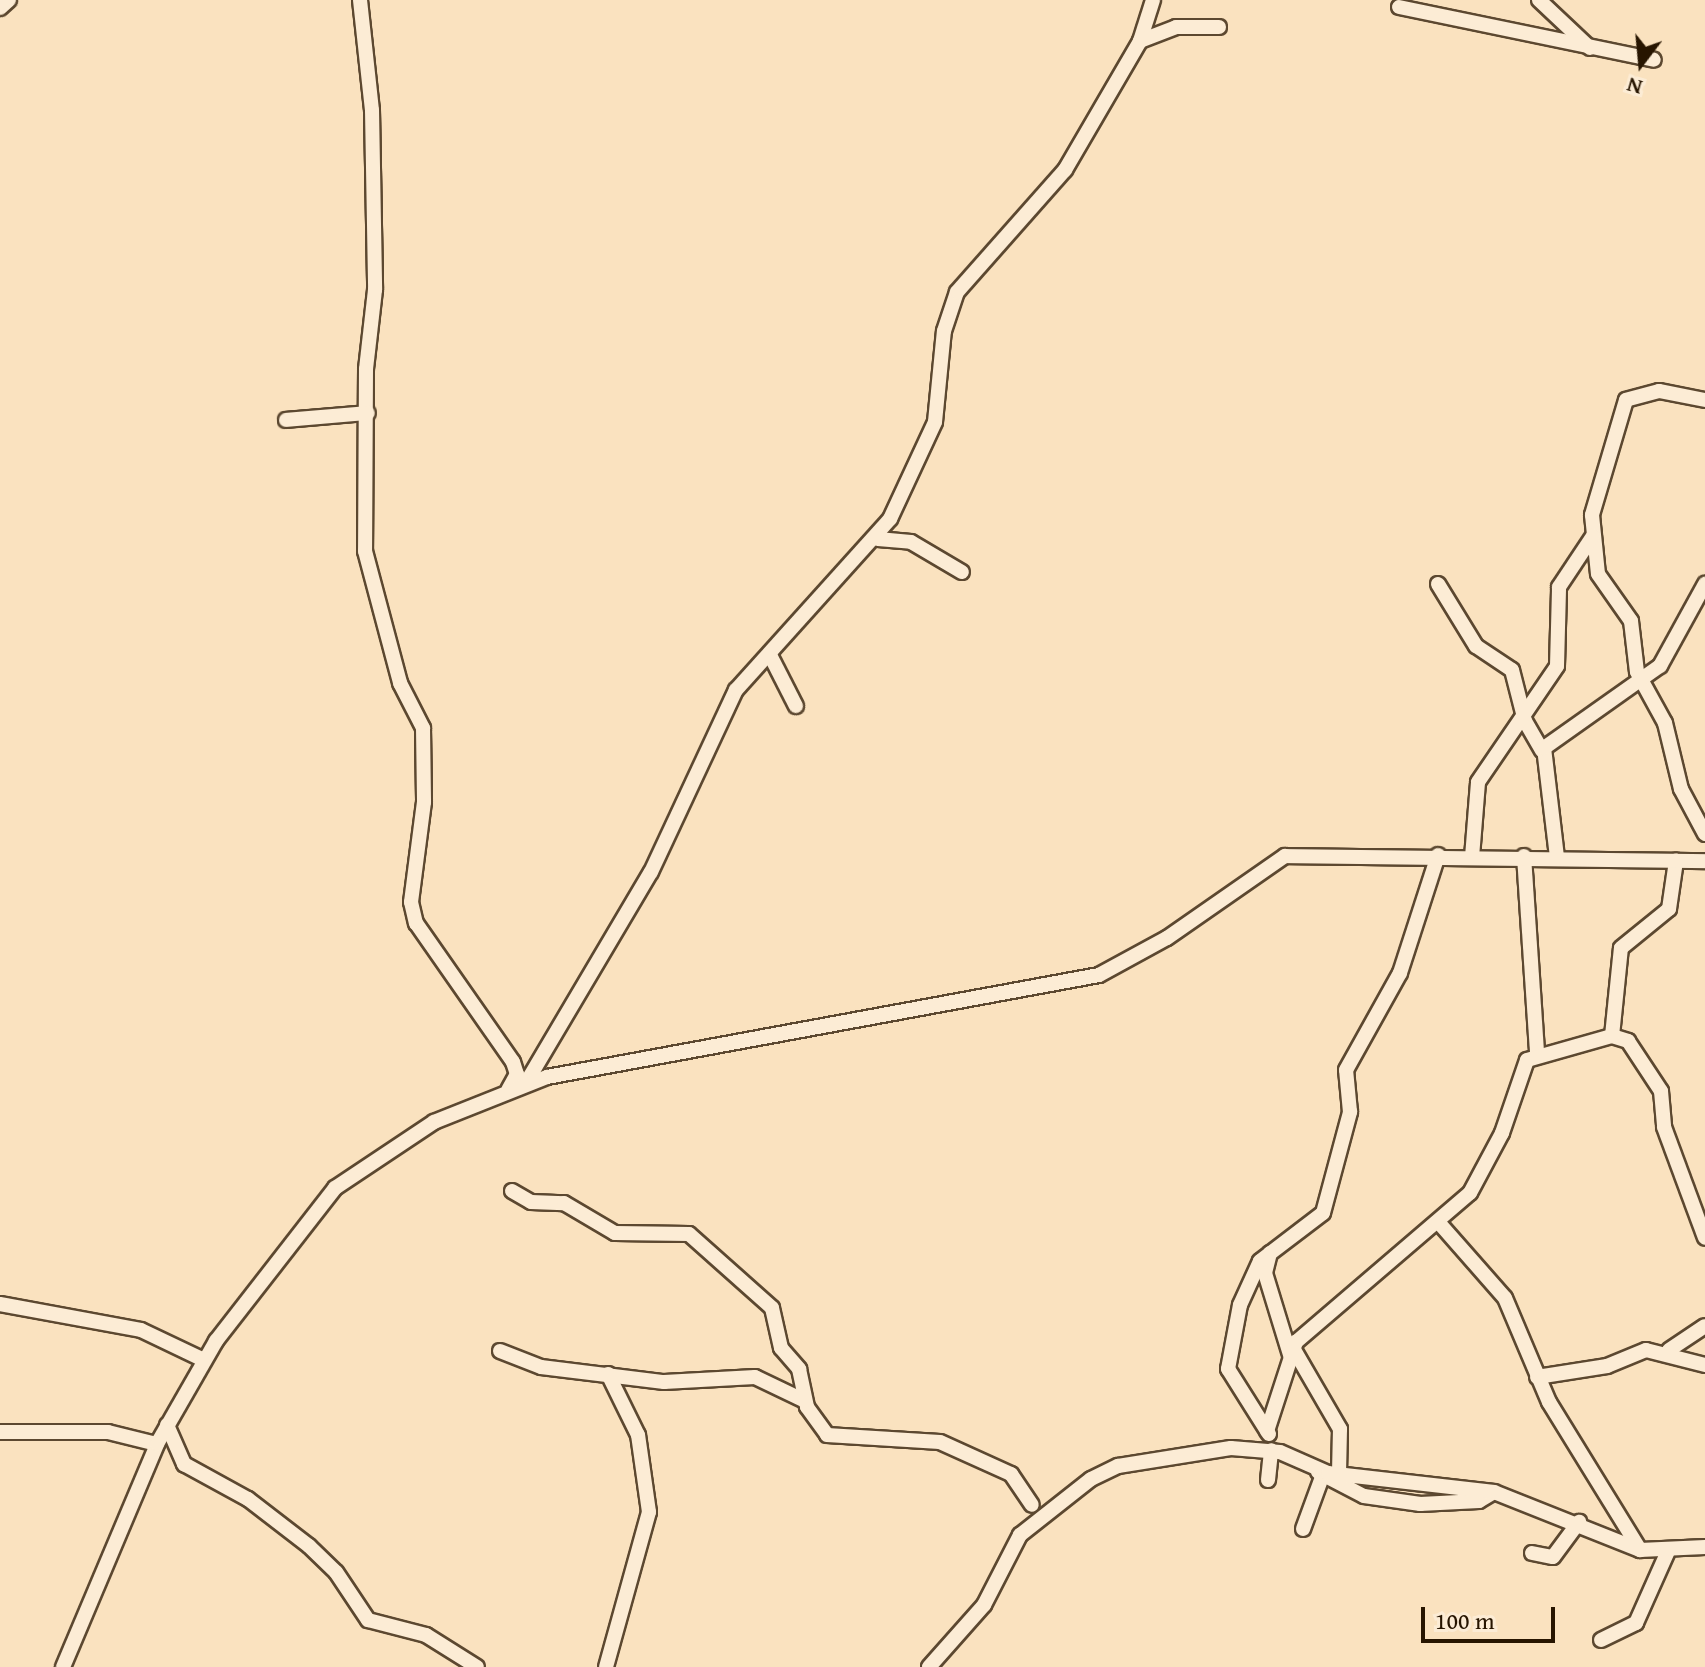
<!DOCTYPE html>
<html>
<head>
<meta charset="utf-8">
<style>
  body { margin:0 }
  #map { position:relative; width:1705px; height:1667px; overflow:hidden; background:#fae2bf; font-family:"Gentium Book Plus",serif }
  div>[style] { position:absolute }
  .roads { filter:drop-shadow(2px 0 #5c4830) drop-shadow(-2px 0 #5c4830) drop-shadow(0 2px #5c4830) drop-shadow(0 -2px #5c4830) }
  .minor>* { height:14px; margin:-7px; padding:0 7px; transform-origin:7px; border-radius:7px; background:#fcecd5 }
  span { translate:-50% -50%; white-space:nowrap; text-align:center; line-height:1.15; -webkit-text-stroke:8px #fcecd5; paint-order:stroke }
  .north { position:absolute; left:1601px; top:24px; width:80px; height:80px; -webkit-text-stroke:6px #fcecd5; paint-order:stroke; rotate:196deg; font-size:22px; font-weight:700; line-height:32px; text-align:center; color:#271500 }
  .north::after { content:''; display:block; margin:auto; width:28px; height:36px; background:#271500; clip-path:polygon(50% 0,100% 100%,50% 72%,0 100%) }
  .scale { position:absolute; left:1421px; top:1607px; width:134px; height:36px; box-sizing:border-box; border:4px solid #271500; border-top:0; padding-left:10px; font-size:24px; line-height:28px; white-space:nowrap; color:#271500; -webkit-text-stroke:6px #fcecd5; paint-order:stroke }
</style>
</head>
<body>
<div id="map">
  <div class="roads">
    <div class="minor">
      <div style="left:360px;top:0;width:111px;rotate:83.8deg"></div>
      <div style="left:372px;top:110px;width:180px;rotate:89deg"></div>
      <div style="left:375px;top:290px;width:80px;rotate:96.5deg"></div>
      <div style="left:366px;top:369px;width:182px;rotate:90.3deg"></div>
      <div style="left:365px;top:551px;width:137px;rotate:75.1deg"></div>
      <div style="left:400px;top:683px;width:51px;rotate:62.9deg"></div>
      <div style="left:423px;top:728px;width:74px;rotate:89.2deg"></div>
      <div style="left:424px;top:802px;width:101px;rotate:97.4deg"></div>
      <div style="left:411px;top:902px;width:22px;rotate:77deg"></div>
      <div style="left:416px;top:923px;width:169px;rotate:55.1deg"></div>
      <div style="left:513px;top:1062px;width:13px;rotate:72deg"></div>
      <div style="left:517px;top:1074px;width:18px;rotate:119deg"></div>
      <div style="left:1539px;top:0;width:70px;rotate:43.3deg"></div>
      <div style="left:1399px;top:7px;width:260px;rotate:11.7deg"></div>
      <div style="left:0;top:8px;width:12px;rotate:-42deg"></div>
      <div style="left:1140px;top:41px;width:43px;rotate:-72.4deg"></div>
      <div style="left:1705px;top:400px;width:47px;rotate:-168.9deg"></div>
      <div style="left:1659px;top:391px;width:34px;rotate:165deg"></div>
      <div style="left:1626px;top:400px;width:120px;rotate:106.5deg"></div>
      <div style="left:1592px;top:515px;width:59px;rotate:84.2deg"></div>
      <div style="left:1598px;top:574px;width:57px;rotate:54.9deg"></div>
      <div style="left:1631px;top:621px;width:51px;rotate:83.3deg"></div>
      <div style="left:1637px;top:672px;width:58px;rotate:61.2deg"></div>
      <div style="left:1665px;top:723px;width:68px;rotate:76.4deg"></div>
      <div style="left:1681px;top:789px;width:51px;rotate:61.9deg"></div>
      <div style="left:286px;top:420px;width:82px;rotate:-4.9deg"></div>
      <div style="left:878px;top:539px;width:33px;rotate:5deg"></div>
      <div style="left:911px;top:542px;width:59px;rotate:30.5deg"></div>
      <div style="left:1438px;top:584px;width:73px;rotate:58.5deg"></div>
      <div style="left:1476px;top:646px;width:43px;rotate:33.7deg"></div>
      <div style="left:1512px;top:670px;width:53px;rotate:75.7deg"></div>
      <div style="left:1525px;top:721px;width:34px;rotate:60deg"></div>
      <div style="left:771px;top:657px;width:55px;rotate:63deg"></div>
      <div style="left:1524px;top:856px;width:196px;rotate:86.2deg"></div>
      <div style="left:1472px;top:857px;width:75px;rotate:-85.4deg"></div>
      <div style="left:1478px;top:782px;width:140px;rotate:-55.7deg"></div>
      <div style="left:1557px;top:666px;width:79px;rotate:-88.5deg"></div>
      <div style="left:1559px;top:587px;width:61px;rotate:-56.3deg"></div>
      <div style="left:1557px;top:857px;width:110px;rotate:-96.8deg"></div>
      <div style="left:1544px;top:748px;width:142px;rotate:-35.3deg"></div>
      <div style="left:1660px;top:666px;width:94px;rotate:-61.2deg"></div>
      <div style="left:1612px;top:1036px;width:17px;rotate:17deg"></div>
      <div style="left:1628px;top:1041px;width:60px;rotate:56.6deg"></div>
      <div style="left:1661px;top:1091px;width:36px;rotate:85deg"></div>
      <div style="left:1664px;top:1127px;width:118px;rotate:69.7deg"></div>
      <div style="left:526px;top:1083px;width:245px;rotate:-59.4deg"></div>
      <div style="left:651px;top:872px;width:201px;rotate:-65deg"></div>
      <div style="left:736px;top:690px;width:230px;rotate:-48deg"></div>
      <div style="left:890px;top:519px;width:107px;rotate:-65.1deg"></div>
      <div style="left:935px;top:422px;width:91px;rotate:-84.4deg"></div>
      <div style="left:944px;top:331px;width:41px;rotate:-71.6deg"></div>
      <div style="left:957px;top:292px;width:163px;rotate:-48.5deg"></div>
      <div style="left:1065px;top:170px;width:149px;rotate:-59.8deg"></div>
      <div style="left:1140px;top:41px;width:39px;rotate:-21deg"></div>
      <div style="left:1176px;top:27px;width:43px"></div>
      <div style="left:512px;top:1191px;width:22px;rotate:30deg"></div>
      <div style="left:531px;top:1202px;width:33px;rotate:2deg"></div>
      <div style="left:564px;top:1203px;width:59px;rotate:30.5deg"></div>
      <div style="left:615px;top:1233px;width:74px;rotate:0.8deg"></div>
      <div style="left:689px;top:1234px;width:111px;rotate:41.7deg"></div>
      <div style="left:772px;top:1308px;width:41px;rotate:77.3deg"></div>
      <div style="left:781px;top:1348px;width:28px;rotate:49deg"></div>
      <div style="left:799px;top:1369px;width:39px;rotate:78deg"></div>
      <div style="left:807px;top:1407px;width:34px;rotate:54deg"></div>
      <div style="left:827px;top:1435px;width:113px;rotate:3.5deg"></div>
      <div style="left:940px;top:1442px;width:78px;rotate:24.3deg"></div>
      <div style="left:1011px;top:1474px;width:37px;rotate:56deg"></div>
      <div style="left:1440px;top:1224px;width:98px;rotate:48.7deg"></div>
      <div style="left:1505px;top:1298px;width:113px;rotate:67.1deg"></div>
      <div style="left:1549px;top:1402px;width:174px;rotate:58.4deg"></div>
      <div style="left:1270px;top:1253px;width:21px;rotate:104deg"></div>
      <div style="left:1265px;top:1273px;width:86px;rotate:73deg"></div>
      <div style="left:0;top:1304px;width:143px;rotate:10.4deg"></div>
      <div style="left:141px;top:1330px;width:70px;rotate:25.5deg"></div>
      <div style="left:1293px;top:1348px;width:94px;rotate:59.9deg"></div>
      <div style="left:1340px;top:1429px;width:45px;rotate:91.3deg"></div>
      <div style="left:1669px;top:1350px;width:43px;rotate:-33.7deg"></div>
      <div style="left:500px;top:1351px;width:44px;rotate:21.3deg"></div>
      <div style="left:541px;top:1367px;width:124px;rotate:7deg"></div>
      <div style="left:664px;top:1382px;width:91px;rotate:-3.1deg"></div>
      <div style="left:755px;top:1377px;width:55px;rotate:25.6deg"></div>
      <div style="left:1537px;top:1377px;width:71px;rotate:-8.9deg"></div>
      <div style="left:1607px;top:1366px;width:42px;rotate:-22.3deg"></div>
      <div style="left:1646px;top:1350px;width:61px;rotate:14.3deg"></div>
      <div style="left:167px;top:1425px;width:43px;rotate:66.4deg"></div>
      <div style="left:184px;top:1464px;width:73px;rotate:28.7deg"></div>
      <div style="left:248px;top:1499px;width:77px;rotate:37.6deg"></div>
      <div style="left:309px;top:1546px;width:37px;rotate:44deg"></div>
      <div style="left:336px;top:1572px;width:58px;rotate:56.3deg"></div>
      <div style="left:368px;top:1620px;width:60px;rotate:14.5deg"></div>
      <div style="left:426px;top:1635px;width:60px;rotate:32.1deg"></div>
      <div style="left:1267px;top:1431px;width:94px;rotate:-72deg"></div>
      <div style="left:1296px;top:1342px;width:229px;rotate:-40.6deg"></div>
      <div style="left:1470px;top:1193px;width:68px;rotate:-61.9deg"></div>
      <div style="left:1502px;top:1133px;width:77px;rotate:-71.1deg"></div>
      <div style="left:1527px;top:1060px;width:88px;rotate:-15.8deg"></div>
      <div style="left:1612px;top:1036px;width:88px;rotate:-84.2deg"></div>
      <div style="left:1621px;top:948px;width:62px;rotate:-39.1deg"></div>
      <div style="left:1669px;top:909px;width:49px;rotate:-81.7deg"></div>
      <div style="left:0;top:1432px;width:108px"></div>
      <div style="left:108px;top:1432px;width:50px;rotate:13.8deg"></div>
      <div style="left:1269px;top:1434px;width:77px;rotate:-122.2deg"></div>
      <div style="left:1228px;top:1369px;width:65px;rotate:-79.4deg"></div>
      <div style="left:1240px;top:1305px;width:48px;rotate:-65.6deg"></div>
      <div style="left:1260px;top:1261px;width:79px;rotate:-37.3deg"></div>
      <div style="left:1323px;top:1213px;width:105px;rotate:-75deg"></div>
      <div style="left:1350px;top:1112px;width:42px;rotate:-95.4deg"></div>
      <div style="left:1346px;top:1070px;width:111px;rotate:-60.9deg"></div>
      <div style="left:1400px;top:973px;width:124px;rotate:-72.1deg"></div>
      <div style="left:1318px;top:1472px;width:52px;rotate:27.6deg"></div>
      <div style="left:1364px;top:1496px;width:57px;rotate:8.1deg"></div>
      <div style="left:1420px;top:1504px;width:59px;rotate:-2.9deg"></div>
      <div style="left:1479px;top:1501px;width:17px;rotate:-31deg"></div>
      <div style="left:1268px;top:1480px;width:30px;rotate:-84deg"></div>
      <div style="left:1303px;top:1529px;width:55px;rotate:-69.9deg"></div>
      <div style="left:1532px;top:1553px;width:21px;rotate:11deg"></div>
      <div style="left:1553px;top:1557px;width:44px;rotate:-53.4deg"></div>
      <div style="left:1601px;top:1640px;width:39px;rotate:-26deg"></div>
      <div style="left:1636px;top:1623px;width:79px;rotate:-66deg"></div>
      <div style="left:63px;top:1667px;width:242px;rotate:-67.1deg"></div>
      <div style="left:157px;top:1444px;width:119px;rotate:-60.2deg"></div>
      <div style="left:216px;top:1341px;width:194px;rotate:-52.1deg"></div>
      <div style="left:335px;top:1188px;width:119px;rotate:-33.7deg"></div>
      <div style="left:434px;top:1122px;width:122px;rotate:-21.7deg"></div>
      <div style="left:547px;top:1077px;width:561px;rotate:-10.47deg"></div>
      <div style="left:1099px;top:975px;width:77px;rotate:-28.6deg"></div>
      <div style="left:1167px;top:938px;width:144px;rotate:-34.8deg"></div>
      <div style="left:1285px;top:856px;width:420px;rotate:0.7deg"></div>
      <div style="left:606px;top:1667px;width:161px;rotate:-74.5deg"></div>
      <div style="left:649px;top:1512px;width:78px;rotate:-98.1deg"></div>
      <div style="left:638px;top:1435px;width:68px;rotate:-116.2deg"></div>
      <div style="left:929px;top:1667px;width:83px;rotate:-48.4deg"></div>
      <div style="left:984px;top:1605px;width:79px;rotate:-62.8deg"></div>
      <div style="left:1020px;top:1535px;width:90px;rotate:-38.3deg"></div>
      <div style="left:1091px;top:1479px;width:30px;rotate:-26deg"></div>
      <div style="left:1118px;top:1466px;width:114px;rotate:-9.1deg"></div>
      <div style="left:1231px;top:1448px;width:49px;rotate:4.7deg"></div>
      <div style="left:1280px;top:1452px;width:52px;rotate:23.6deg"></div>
      <div style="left:1328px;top:1473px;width:167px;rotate:6.5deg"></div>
      <div style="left:1494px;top:1492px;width:157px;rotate:21.7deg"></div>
      <div style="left:1640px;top:1550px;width:65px;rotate:-2.6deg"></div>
    </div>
  </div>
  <div class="north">N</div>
  <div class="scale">100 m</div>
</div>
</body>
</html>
